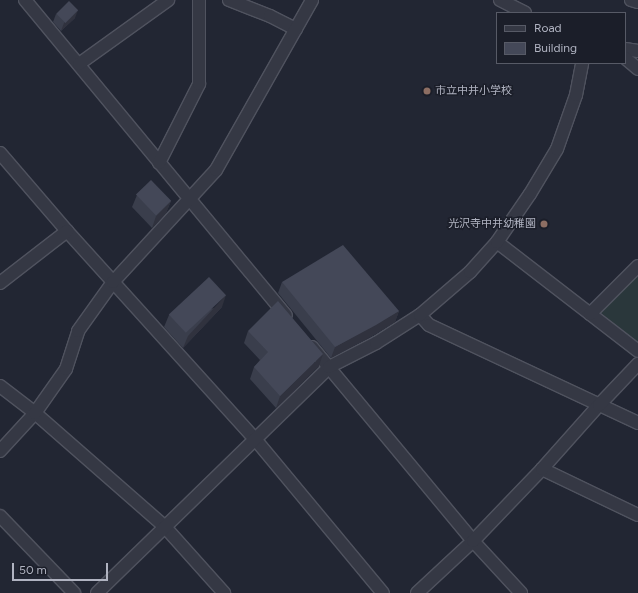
<!DOCTYPE html>
<html>
<head>
<meta charset="utf-8">
<style>
  body { margin:0 }
  #map { position:relative; width:638px; height:593px; overflow:hidden; background:#222633; font-family:Figtree,"Noto Sans JP",sans-serif }
  div>[style] { position:absolute }
  .green>* { inset:0; background:#2a373b }
  .roads { filter:drop-shadow(1px 0 #50535f) drop-shadow(-1px 0 #50535f) drop-shadow(0 1px #50535f) drop-shadow(0 -1px #50535f) }
  .minor>* { height:12px; margin:-6px; padding:0 6px; transform-origin:6px; border-radius:6px; background:#353844 }
  .wall>* { inset:0; background:#3a3e4c }
  .shaded-wall>* { inset:0; background:#30323e }
  .building>* { inset:0; background:#444858; transform-origin:0 0 }
  .dots>* { width:11px; height:11px; translate:-50% -50%; box-sizing:border-box; border:2px solid #1b1e29; border-radius:50% }
  span { translate:-50% -50%; white-space:nowrap; text-align:center; line-height:1.15; -webkit-text-stroke:3px #1b1e29; paint-order:stroke }
  .poi-label { font-size:11px; color:#b0b3c1 }
  .left { translate:0 -50%; text-align:left }
  .right { translate:-100% -50%; text-align:right }
  .legend { position:absolute; left:496px; top:12px; width:130px; height:52px; box-sizing:border-box; background:#1b1e29; border:1px solid #575a66; margin:0; padding:5px 7px; list-style:none; font-size:12px; color:#b0b3c1 }
  .legend li { display:flex; align-items:center; gap:8px; height:20px }
  .legend b { width:20px; border:1px solid #575a66 }
  .scale { position:absolute; left:12px; top:563px; width:96px; height:18px; box-sizing:border-box; border:2px solid #b0b3c1; border-top:0; padding-left:5px; font-size:12px; line-height:14px; white-space:nowrap; color:#b0b3c1; -webkit-text-stroke:3px #1b1e29; paint-order:stroke }
</style>
</head>
<body>
<div id="map">
  <div class="green">
    <div style="clip-path:polygon(638px 272px,638px 345px,599px 311px)"></div>
  </div>
  <div class="roads">
    <div class="minor">
      <div style="left:25px;top:0;width:409px;rotate:50.4deg"></div>
      <div style="left:229px;top:0;width:44px;rotate:21.3deg"></div>
      <div style="left:270px;top:16px;width:29px;rotate:27deg"></div>
      <div style="left:500px;top:0;width:28px;rotate:27deg"></div>
      <div style="left:631px;top:0;width:7px;rotate:16deg"></div>
      <div style="left:625px;top:49px;width:13px;rotate:9deg"></div>
      <div style="left:625px;top:58px;width:17px;rotate:40deg"></div>
      <div style="left:79px;top:64px;width:110px;rotate:-35.7deg"></div>
      <div style="left:0;top:153px;width:103px;rotate:49.3deg"></div>
      <div style="left:67px;top:231px;width:280px;rotate:47.9deg"></div>
      <div style="left:255px;top:439px;width:200px;rotate:50.3deg"></div>
      <div style="left:159px;top:163px;width:89px;rotate:-63.1deg"></div>
      <div style="left:199px;top:84px;width:84px;rotate:-90deg"></div>
      <div style="left:497px;top:242px;width:178px;rotate:37.7deg"></div>
      <div style="left:0;top:283px;width:85px;rotate:-37.8deg"></div>
      <div style="left:590px;top:314px;width:68px;rotate:-45deg"></div>
      <div style="left:420px;top:315px;width:13px;rotate:48deg"></div>
      <div style="left:429px;top:325px;width:231px;rotate:25.1deg"></div>
      <div style="left:312px;top:347px;width:252px;rotate:50.3deg"></div>
      <div style="left:473px;top:541px;width:71px;rotate:47.3deg"></div>
      <div style="left:0;top:386px;width:44px;rotate:37.6deg"></div>
      <div style="left:35px;top:413px;width:173px;rotate:41.2deg"></div>
      <div style="left:165px;top:527px;width:89px;rotate:48.2deg"></div>
      <div style="left:0;top:451px;width:52px;rotate:-47.4deg"></div>
      <div style="left:35px;top:413px;width:54px;rotate:-54.8deg"></div>
      <div style="left:66px;top:369px;width:40px;rotate:-72deg"></div>
      <div style="left:78px;top:331px;width:60px;rotate:-54.5deg"></div>
      <div style="left:113px;top:282px;width:152px;rotate:-47.4deg"></div>
      <div style="left:216px;top:170px;width:195px;rotate:-60.5deg"></div>
      <div style="left:542px;top:469px;width:106px;rotate:25.6deg"></div>
      <div style="left:0;top:516px;width:107px;rotate:46.1deg"></div>
      <div style="left:97px;top:593px;width:324px;rotate:-44.2deg"></div>
      <div style="left:329px;top:367px;width:53px;rotate:-27.1deg"></div>
      <div style="left:376px;top:343px;width:52px;rotate:-32.5deg"></div>
      <div style="left:420px;top:315px;width:66px;rotate:-40.7deg"></div>
      <div style="left:470px;top:272px;width:40px;rotate:-48deg"></div>
      <div style="left:497px;top:242px;width:58px;rotate:-55.5deg"></div>
      <div style="left:530px;top:194px;width:52px;rotate:-59deg"></div>
      <div style="left:557px;top:149px;width:57px;rotate:-70.6deg"></div>
      <div style="left:576px;top:95px;width:33px;rotate:-79deg"></div>
      <div style="left:417px;top:593px;width:76px;rotate:-42.9deg"></div>
      <div style="left:473px;top:541px;width:100px;rotate:-46.2deg"></div>
      <div style="left:542px;top:469px;width:86px;rotate:-48.3deg"></div>
      <div style="left:599px;top:405px;width:57px;rotate:-46.4deg"></div>
    </div>
  </div>
  <div class="wall">
    <div style="clip-path:polygon(56px 14px,75px 18px,61px 31px,53px 22px)"></div>
    <div style="clip-path:polygon(137px 195px,171px 201px,166px 213px,152px 228px,132px 207px)"></div>
    <div style="clip-path:polygon(282px 282px,399px 311px,395px 322px,372px 336px,331px 358px,278px 293px)"></div>
    <div style="clip-path:polygon(222px 307px,183px 348px,164px 327px,169px 315px)"></div>
    <div style="clip-path:polygon(248px 331px,319px 366px,276px 408px,250px 379px,254px 367px,260px 360px,244px 343px)"></div>
  </div>
  <div class="shaded-wall">
    <div style="clip-path:polygon(78px 10px,75px 18px,61px 31px,64px 23px)"></div>
    <div style="clip-path:polygon(171px 201px,166px 213px,152px 228px,156px 216px)"></div>
    <div style="clip-path:polygon(226px 295px,222px 307px,183px 348px,188px 336px)"></div>
    <div style="clip-path:polygon(399px 311px,395px 322px,372px 336px,331px 358px,335px 347px)"></div>
    <div style="clip-path:polygon(323px 354px,319px 366px,276px 408px,280px 396px)"></div>
  </div>
  <div class="building">
    <div style="left:69px;top:1px;width:13px;height:18px;rotate:45deg"></div>
    <div style="left:151px;top:180px;width:29px;height:21px;rotate:46deg"></div>
    <div style="clip-path:polygon(343px 245px,399px 311px,376px 325px,335px 347px,282px 282px)"></div>
    <div style="left:209px;top:277px;width:25px;height:55px;rotate:47deg"></div>
    <div style="clip-path:polygon(278px 301px,323px 354px,280px 396px,254px 367px,268px 352px,248px 331px)"></div>
  </div>
  <div class="dots">
    <div style="left:427px;top:91px;background:#8d6e63"></div>
    <div style="left:544px;top:224px;background:#8d6e63"></div>
  </div>
  <div class="poi-label">
    <span class="left" style="left:435px;top:91px">市立中井小学校</span>
    <span class="right" style="left:536px;top:224px">光沢寺中井幼稚園</span>
  </div>
  <ul class="legend">
  <li><b style="height:5px;background:#353844"></b>Road</li>
  <li><b style="height:11px;background:#444858"></b>Building</li>
  </ul>
  <div class="scale">50 m</div>
</div>
</body>
</html>
